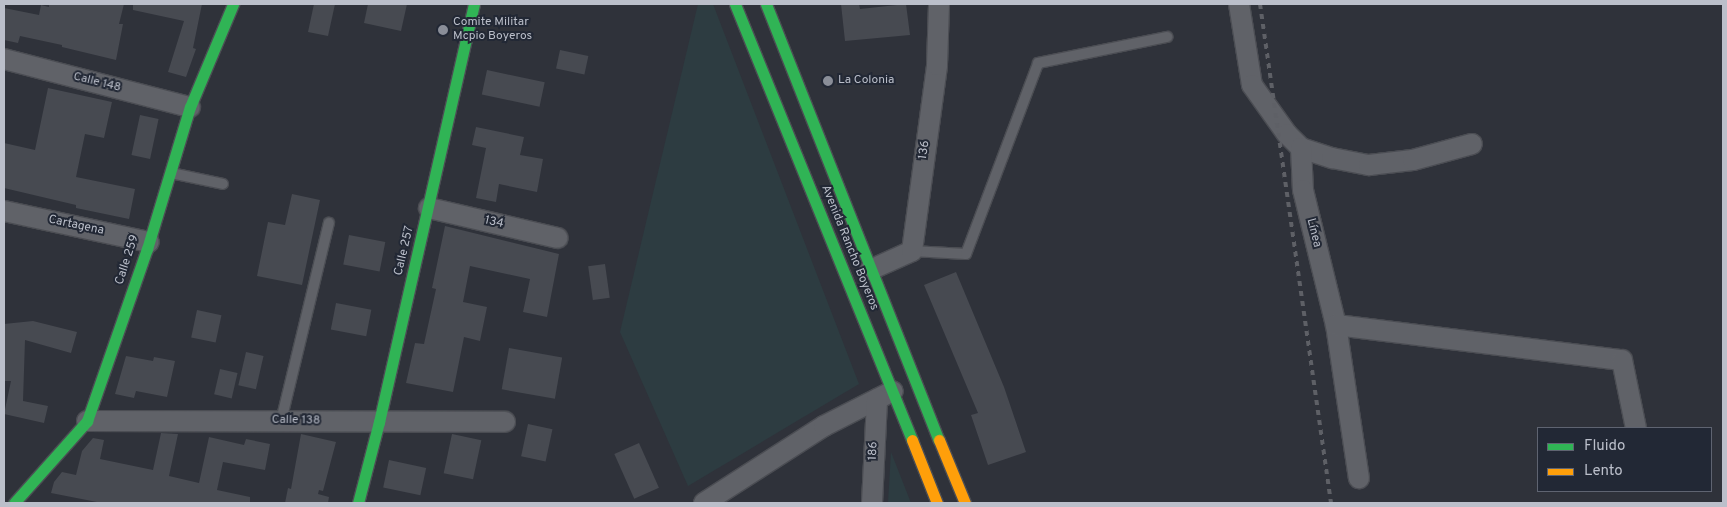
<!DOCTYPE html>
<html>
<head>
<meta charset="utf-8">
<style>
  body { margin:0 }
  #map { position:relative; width:1727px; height:507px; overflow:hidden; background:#2f323a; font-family:Overpass,sans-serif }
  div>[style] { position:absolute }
  .green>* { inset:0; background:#2d3c41 }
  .building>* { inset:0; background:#474a51; transform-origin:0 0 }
  .roads { filter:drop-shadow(1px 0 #4b4d53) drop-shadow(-1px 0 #4b4d53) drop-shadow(0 1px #4b4d53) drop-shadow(0 -1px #4b4d53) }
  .lane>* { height:10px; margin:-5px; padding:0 5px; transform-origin:5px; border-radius:5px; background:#606268 }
  .street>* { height:20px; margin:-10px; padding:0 10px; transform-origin:10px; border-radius:10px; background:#606268 }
  .fast>* { height:11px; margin:-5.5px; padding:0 5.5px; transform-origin:5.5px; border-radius:5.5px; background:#30b455 }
  .slow>* { height:11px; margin:-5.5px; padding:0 5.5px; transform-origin:5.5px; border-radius:5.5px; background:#ff9f0a }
  .rail>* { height:4px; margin-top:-2px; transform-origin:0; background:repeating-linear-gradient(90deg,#5e6066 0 5px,transparent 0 10px) }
  .dots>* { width:14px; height:14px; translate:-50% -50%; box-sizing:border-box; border:2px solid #222835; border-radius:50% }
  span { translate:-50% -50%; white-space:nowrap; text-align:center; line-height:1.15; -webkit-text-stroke:4px #222835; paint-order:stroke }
  .poi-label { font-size:12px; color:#bbbfca }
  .left { translate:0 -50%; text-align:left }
  .street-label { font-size:12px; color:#bbbfca }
  .frame { position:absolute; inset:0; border:5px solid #bbbfca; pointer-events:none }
  .legend { position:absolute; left:1537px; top:427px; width:175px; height:65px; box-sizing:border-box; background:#222835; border:1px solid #5f6471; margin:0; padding:6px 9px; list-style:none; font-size:15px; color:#bbbfca }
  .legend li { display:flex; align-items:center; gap:10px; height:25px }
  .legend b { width:25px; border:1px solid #5f6471 }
</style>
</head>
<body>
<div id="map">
  <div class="green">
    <div style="clip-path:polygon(698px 4px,713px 4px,859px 384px,688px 486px,620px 332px)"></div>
    <div style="clip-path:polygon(891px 452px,911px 503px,888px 503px)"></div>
  </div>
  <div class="building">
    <div style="clip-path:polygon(49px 4px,124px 4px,119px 24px,123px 24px,116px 60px,62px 47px,62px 45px,20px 36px,18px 43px,4px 40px,4px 8px,39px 15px,41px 5px,49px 7px)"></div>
    <div style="clip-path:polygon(133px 4px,202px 4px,193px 48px,196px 49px,186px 77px,168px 72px,184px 21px,133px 10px)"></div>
    <div style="clip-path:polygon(314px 4px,335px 4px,328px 36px,308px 32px)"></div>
    <div style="clip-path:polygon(368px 4px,407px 4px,401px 31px,364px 23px)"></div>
    <div style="clip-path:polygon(841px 4px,859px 4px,860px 9px,906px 4px,910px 35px,845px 41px)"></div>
    <div style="left:560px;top:50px;width:29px;height:19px;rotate:12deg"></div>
    <div style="left:487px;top:70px;width:59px;height:25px;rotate:12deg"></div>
    <div style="clip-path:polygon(48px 88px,112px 102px,104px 138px,85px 134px,76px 177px,135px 189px,129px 219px,76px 208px,76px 205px,4px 188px,4px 143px,35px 150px)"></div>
    <div style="left:140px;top:115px;width:19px;height:41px;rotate:12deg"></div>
    <div style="clip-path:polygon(476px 127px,524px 137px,520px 155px,543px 159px,537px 192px,499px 184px,496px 202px,476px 198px,486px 148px,472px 145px)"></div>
    <div style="clip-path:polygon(292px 194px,320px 200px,302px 285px,257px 276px,268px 222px,285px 225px)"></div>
    <div style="clip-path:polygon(445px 226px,559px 254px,547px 317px,523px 312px,530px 279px,470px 266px,463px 302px,487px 307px,480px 341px,464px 337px,453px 392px,406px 383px,415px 343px,424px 344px,436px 289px,432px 288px)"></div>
    <div style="left:349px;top:235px;width:37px;height:30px;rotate:11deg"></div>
    <div style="left:605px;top:264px;width:34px;height:17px;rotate:82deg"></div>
    <div style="clip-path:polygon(956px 272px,1004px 387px,1026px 452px,988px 465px,971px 415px,978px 413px,924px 285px)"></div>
    <div style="left:336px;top:303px;width:36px;height:27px;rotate:11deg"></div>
    <div style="left:197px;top:310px;width:25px;height:28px;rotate:12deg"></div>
    <div style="clip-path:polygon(33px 321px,77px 332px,71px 353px,25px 340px,23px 401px,48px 406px,44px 423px,4px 414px,11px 381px,4px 381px,4px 324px)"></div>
    <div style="left:509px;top:348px;width:54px;height:42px;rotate:10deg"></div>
    <div style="left:246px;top:352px;width:18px;height:34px;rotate:13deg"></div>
    <div style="clip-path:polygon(126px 356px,153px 361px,154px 357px,175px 361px,167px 397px,136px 391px,134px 398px,115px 394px)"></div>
    <div style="left:220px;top:369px;width:18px;height:26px;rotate:13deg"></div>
    <div style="left:528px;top:424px;width:25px;height:33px;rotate:12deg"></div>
    <div style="clip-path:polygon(161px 433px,178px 434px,169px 476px,199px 483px,209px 437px,244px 445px,246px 439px,270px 444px,265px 470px,223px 462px,217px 490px,250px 497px,250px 503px,102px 503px,51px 493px,54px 482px,62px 472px,76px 475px,82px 451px,93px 438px,104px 440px,100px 459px,153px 470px)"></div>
    <div style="clip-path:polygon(301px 434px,336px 442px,323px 491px,319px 490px,318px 494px,329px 497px,328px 503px,285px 503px,288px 488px,291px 489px)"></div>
    <div style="left:452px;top:434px;width:30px;height:40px;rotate:12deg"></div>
    <div style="left:639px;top:443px;width:49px;height:27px;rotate:66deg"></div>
    <div style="left:389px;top:460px;width:38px;height:28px;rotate:12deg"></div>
  </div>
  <div class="roads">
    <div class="lane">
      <div style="left:171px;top:173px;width:53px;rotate:11.9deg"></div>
      <div style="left:912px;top:251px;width:54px;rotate:3.2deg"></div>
      <div style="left:966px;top:254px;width:204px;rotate:-69.3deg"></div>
      <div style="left:1038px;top:63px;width:132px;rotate:-11.4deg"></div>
      <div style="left:281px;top:421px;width:204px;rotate:-76.4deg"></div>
    </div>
    <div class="street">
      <div style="left:1239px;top:4px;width:82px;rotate:80.9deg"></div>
      <div style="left:1252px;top:85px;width:60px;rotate:54.5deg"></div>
      <div style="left:1287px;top:134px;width:20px;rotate:45deg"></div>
      <div style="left:1301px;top:148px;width:33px;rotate:18deg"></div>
      <div style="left:1332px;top:158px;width:38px;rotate:11deg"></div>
      <div style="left:1369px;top:165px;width:44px;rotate:-6.5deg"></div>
      <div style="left:1413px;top:160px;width:61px;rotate:-15.2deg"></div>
      <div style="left:4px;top:59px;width:192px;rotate:14.5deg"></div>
      <div style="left:1301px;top:148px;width:42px;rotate:87.3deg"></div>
      <div style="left:1303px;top:190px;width:139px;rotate:76.3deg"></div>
      <div style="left:1336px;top:325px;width:155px;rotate:81.5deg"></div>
      <div style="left:429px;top:208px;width:132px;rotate:13.1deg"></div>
      <div style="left:4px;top:211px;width:148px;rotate:12.1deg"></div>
      <div style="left:870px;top:270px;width:46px;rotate:-24.3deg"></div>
      <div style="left:912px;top:251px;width:188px;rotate:-82.3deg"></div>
      <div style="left:937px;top:65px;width:61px;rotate:-88.1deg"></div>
      <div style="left:1336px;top:325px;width:288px;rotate:7deg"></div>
      <div style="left:1622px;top:360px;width:69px;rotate:78.4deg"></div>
      <div style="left:87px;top:421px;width:418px;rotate:0.1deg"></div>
      <div style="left:704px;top:503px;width:143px;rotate:-32.7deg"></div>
      <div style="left:824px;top:426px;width:77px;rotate:-26.9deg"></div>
      <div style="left:872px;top:503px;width:104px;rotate:-87.2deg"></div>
    </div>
    <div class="fast">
      <div style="left:735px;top:4px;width:471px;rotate:67.9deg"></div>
      <div style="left:766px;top:4px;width:469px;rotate:68.4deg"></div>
      <div style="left:14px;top:503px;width:110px;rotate:-48.3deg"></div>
      <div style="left:87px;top:421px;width:182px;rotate:-70.8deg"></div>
      <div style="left:147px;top:249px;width:148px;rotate:-73.2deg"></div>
      <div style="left:190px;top:107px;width:112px;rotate:-67.3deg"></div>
      <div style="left:358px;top:503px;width:84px;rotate:-75.5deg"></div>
      <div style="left:379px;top:422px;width:429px;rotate:-77.2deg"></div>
    </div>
    <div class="slow">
      <div style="left:912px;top:440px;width:68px;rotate:68.4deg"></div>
      <div style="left:939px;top:440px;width:68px;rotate:67.6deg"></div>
    </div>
  </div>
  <div class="rail">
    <div style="left:1260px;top:4px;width:504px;rotate:81.9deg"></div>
  </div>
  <div class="dots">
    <div style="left:443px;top:30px;background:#8a8e98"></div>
    <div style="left:828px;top:81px;background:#8a8e98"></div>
  </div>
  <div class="poi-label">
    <span class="left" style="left:453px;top:30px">Comite Militar<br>Mcpio Boyeros</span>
    <span class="left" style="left:838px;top:81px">La Colonia</span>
  </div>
  <div class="street-label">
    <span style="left:97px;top:83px;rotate:14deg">Calle 148</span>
    <span style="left:925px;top:150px;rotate:-82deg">136</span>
    <span style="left:494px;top:223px;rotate:13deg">134</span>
    <span style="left:76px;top:226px;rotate:12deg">Cartagena</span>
    <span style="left:1313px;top:233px;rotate:76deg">Línea</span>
    <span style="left:849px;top:248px;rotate:68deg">Avenida Rancho Boyeros</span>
    <span style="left:405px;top:251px;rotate:-77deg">Calle 257</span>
    <span style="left:128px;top:260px;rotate:-72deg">Calle 259</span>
    <span style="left:296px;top:421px;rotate:1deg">Calle 138</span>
    <span style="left:874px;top:451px;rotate:-88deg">186</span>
  </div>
  <div class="frame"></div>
  <ul class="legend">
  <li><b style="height:6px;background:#30b455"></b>Fluido</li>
  <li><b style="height:6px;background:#ff9f0a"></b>Lento</li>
  </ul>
</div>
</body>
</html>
